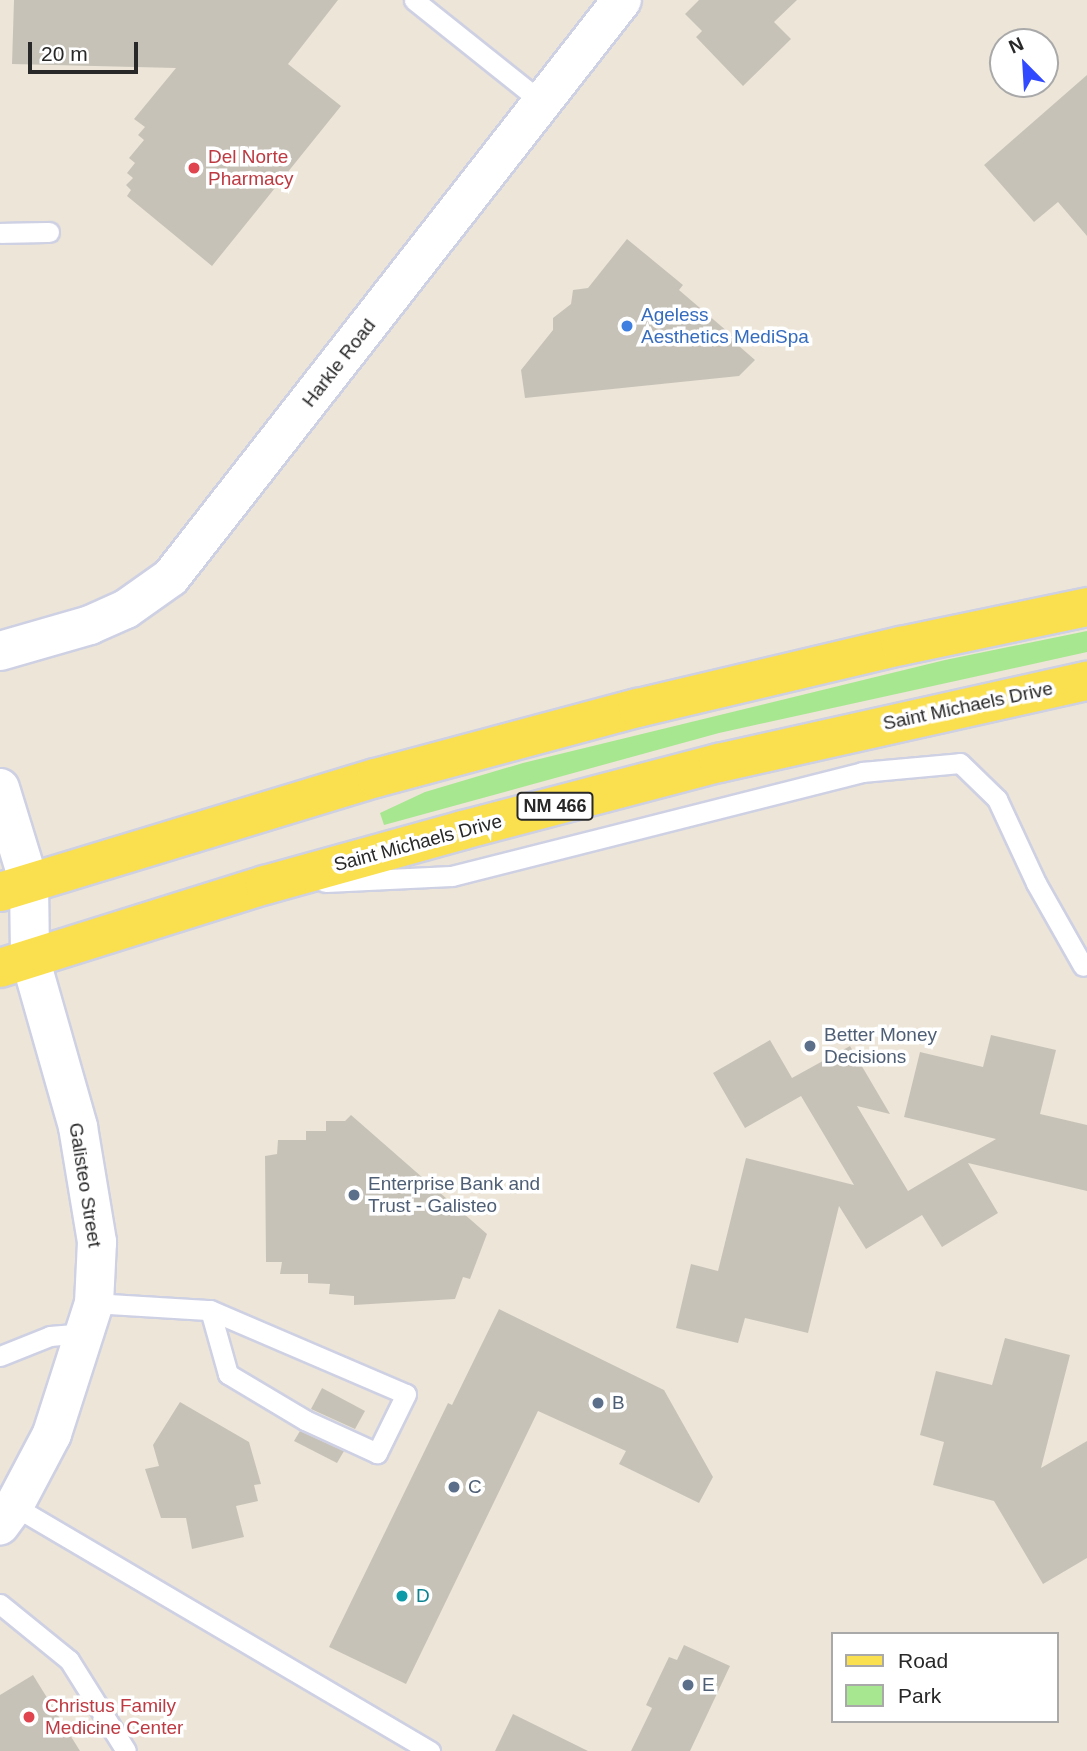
<!DOCTYPE html>
<html>
<head>
<meta charset="utf-8">
<style>
  body { margin:0 }
  #map { position:relative; width:1087px; height:1751px; overflow:hidden; background:#ece5d8; font-family:Arial,sans-serif }
  div>[style] { position:absolute }
  .green>* { inset:0; background:#a7e790 }
  .building>* { inset:0; background:#c7c2b8 }
  .roads { filter:drop-shadow(2px 0 #ced0e3) drop-shadow(-2px 0 #ced0e3) drop-shadow(0 2px #ced0e3) drop-shadow(0 -2px #ced0e3) }
  .service>* { height:19px; margin:-9.5px; padding:0 9.5px; transform-origin:9.5px; border-radius:9.5px; background:#fff }
  .minor>* { height:38px; margin:-19px; padding:0 19px; transform-origin:19px; border-radius:19px; background:#fff }
  .tertiary>* { height:38px; margin:-19px; padding:0 19px; transform-origin:19px; border-radius:19px; background:#fff }
  .primary>* { height:38px; margin:-19px; padding:0 19px; transform-origin:19px; border-radius:19px; background:#fadf4f }
  .dots>* { width:19px; height:19px; translate:-50% -50%; box-sizing:border-box; border:4px solid #fff; border-radius:50% }
  span { translate:-50% -50%; white-space:nowrap; text-align:center; line-height:1.15; -webkit-text-stroke:7px #fff; paint-order:stroke }
  .shield-label span { padding:2px 5px; background:#fff; border:2px solid; border-radius:5px; -webkit-text-stroke-width:0 }
  .shield-label { font-size:18px; color:#282828; font-weight:700 }
  .health-label { font-size:19px; color:#be3a42 }
  .left { translate:0 -50%; text-align:left }
  .shop-label { font-size:19px; color:#366cbe }
  .street-label { font-size:19px; color:#282828 }
  .service-label { font-size:19px; color:#4e5e75 }
  .culture-label { font-size:19px; color:#0d838f }
  .legend { position:absolute; left:831px; top:1632px; width:228px; height:91px; box-sizing:border-box; background:#fff; border:2px solid #a9a9a9; margin:0; padding:9px 12px; list-style:none; font-size:21px; color:#282828 }
  .legend li { display:flex; align-items:center; gap:14px; height:35px }
  .legend b { width:35px; border:2px solid #a9a9a9 }
  .north { position:absolute; left:989px; top:28px; width:70px; height:70px; box-sizing:border-box; background:#fff; border:2px solid #a9a9a9; border-radius:50%; rotate:336deg; font-size:19px; font-weight:700; line-height:28px; text-align:center; color:#282828 }
  .north::after { content:''; display:block; margin:auto; width:24px; height:32px; background:#324aff; clip-path:polygon(50% 0,100% 100%,50% 72%,0 100%) }
  .scale { position:absolute; left:28px; top:42px; width:110px; height:32px; box-sizing:border-box; border:4px solid #282828; border-top:0; padding-left:9px; font-size:21px; line-height:24px; white-space:nowrap; color:#282828; -webkit-text-stroke:5px #fff; paint-order:stroke }
</style>
</head>
<body>
<div id="map">
  <div class="green">
    <div style="clip-path:polygon(1087px 631px,1087px 652px,719px 733px,384px 825px,380px 813px,425px 792px,523px 763px,945px 660px)"></div>
  </div>
  <div class="building">
    <div style="clip-path:polygon(14px 0,338px 0,288px 64px,341px 106px,212px 266px,127px 196px,131px 190px,126px 185px,133px 178px,127px 173px,135px 163px,129px 158px,144px 140px,138px 135px,145px 127px,134px 119px,176px 68px,12px 64px)"></div>
    <div style="clip-path:polygon(699px 0,797px 0,774px 22px,791px 39px,743px 86px,696px 37px,702px 31px,685px 14px)"></div>
    <div style="clip-path:polygon(1087px 75px,1087px 236px,1058px 202px,1034px 222px,984px 165px)"></div>
    <div style="clip-path:polygon(627px 239px,683px 285px,679px 290px,742px 344px,739px 346px,755px 360px,739px 376px,525px 398px,521px 370px,553px 330px,553px 318px,571px 304px,573px 290px,588px 288px)"></div>
    <div style="clip-path:polygon(991px 1035px,1056px 1050px,1040px 1114px,1087px 1125px,1087px 1191px,968px 1163px,998px 1213px,942px 1247px,922px 1215px,866px 1249px,839px 1206px,808px 1333px,745px 1318px,738px 1343px,676px 1328px,691px 1264px,718px 1271px,746px 1158px,854px 1185px,801px 1096px,745px 1128px,713px 1073px,770px 1040px,792px 1078px,850px 1046px,890px 1114px,857px 1106px,908px 1191px,996px 1139px,904px 1117px,920px 1052px,983px 1067px)"></div>
    <div style="clip-path:polygon(351px 1115px,487px 1234px,470px 1279px,463px 1277px,455px 1299px,354px 1305px,354px 1296px,329px 1294px,330px 1284px,308px 1283px,308px 1274px,280px 1274px,282px 1262px,266px 1262px,265px 1156px,277px 1154px,278px 1140px,306px 1140px,306px 1131px,326px 1131px,326px 1121px,345px 1121px)"></div>
    <div style="clip-path:polygon(499px 1309px,664px 1390px,713px 1477px,699px 1503px,619px 1464px,626px 1451px,538px 1411px,406px 1684px,329px 1647px,448px 1403px,452px 1405px)"></div>
    <div style="clip-path:polygon(1005px 1338px,1070px 1355px,1041px 1468px,1087px 1441px,1087px 1558px,1043px 1584px,994px 1501px,933px 1485px,944px 1442px,920px 1435px,936px 1371px,992px 1385px)"></div>
    <div style="clip-path:polygon(322px 1388px,365px 1411px,355px 1429px,311px 1409px)"></div>
    <div style="clip-path:polygon(180px 1402px,249px 1442px,261px 1484px,254px 1485px,258px 1501px,236px 1506px,244px 1537px,192px 1549px,186px 1518px,161px 1518px,145px 1469px,159px 1466px,153px 1445px)"></div>
    <div style="clip-path:polygon(300px 1431px,344px 1451px,337px 1463px,294px 1441px)"></div>
    <div style="clip-path:polygon(684px 1645px,730px 1666px,690px 1751px,631px 1751px,652px 1708px,646px 1705px,669px 1657px,677px 1660px)"></div>
    <div style="clip-path:polygon(33px 1675px,80px 1751px,0 1751px,0 1695px)"></div>
    <div style="clip-path:polygon(513px 1714px,588px 1751px,495px 1751px)"></div>
  </div>
  <div class="roads">
    <div class="service">
      <div style="left:414px;top:0;width:164px;rotate:38.6deg"></div>
      <div style="left:0;top:233px;width:49px;rotate:-1.2deg"></div>
      <div style="left:325px;top:882px;width:127px;rotate:-2.7deg"></div>
      <div style="left:452px;top:876px;width:423px;rotate:-14.2deg"></div>
      <div style="left:862px;top:772px;width:98px;rotate:-5.2deg"></div>
      <div style="left:960px;top:763px;width:52px;rotate:44.2deg"></div>
      <div style="left:997px;top:799px;width:93px;rotate:65.1deg"></div>
      <div style="left:1036px;top:883px;width:95px;rotate:60.5deg"></div>
      <div style="left:94px;top:1303px;width:116px;rotate:3.5deg"></div>
      <div style="left:210px;top:1310px;width:213px;rotate:23.2deg"></div>
      <div style="left:406px;top:1394px;width:66px;rotate:116.2deg"></div>
      <div style="left:377px;top:1453px;width:79px;rotate:-155.4deg"></div>
      <div style="left:305px;top:1420px;width:90px;rotate:-149.1deg"></div>
      <div style="left:228px;top:1374px;width:66px;rotate:-105.7deg"></div>
      <div style="left:0;top:1356px;width:54px;rotate:-21.8deg"></div>
      <div style="left:50px;top:1336px;width:36px;rotate:-5deg"></div>
      <div style="left:14px;top:1506px;width:483px;rotate:30.5deg"></div>
      <div style="left:0;top:1604px;width:89px;rotate:39.1deg"></div>
      <div style="left:69px;top:1660px;width:107px;rotate:57.9deg"></div>
    </div>
    <div class="minor">
      <div style="left:0;top:651px;width:94px;rotate:-16.1deg"></div>
      <div style="left:90px;top:625px;width:39px;rotate:-24deg"></div>
      <div style="left:126px;top:609px;width:55px;rotate:-35.4deg"></div>
      <div style="left:171px;top:577px;width:732px;rotate:-51.99deg"></div>
    </div>
    <div class="tertiary">
      <div style="left:0;top:788px;width:99px;rotate:73deg"></div>
      <div style="left:29px;top:883px;width:75px;rotate:89.2deg"></div>
      <div style="left:30px;top:958px;width:176px;rotate:74.1deg"></div>
      <div style="left:78px;top:1127px;width:117px;rotate:80.6deg"></div>
      <div style="left:97px;top:1242px;width:61px;rotate:92.8deg"></div>
      <div style="left:94px;top:1303px;width:138px;rotate:107.8deg"></div>
      <div style="left:52px;top:1434px;width:81px;rotate:117.8deg"></div>
      <div style="left:14px;top:1506px;width:24px;rotate:126deg"></div>
    </div>
    <div class="primary">
      <div style="left:0;top:892px;width:393px;rotate:-16.9deg"></div>
      <div style="left:376px;top:778px;width:271px;rotate:-15deg"></div>
      <div style="left:638px;top:708px;width:270px;rotate:-13.3deg"></div>
      <div style="left:901px;top:646px;width:190px;rotate:-11.8deg"></div>
      <div style="left:0;top:968px;width:278px;rotate:-17.4deg"></div>
      <div style="left:265px;top:885px;width:205px;rotate:-15.5deg"></div>
      <div style="left:463px;top:830px;width:265px;rotate:-14.7deg"></div>
      <div style="left:719px;top:763px;width:377px;rotate:-12.6deg"></div>
    </div>
  </div>
  <div class="dots">
    <div style="left:194px;top:168px;background:#e0444e"></div>
    <div style="left:627px;top:326px;background:#3f7fe0"></div>
    <div style="left:810px;top:1046px;background:#5c6f8a"></div>
    <div style="left:354px;top:1195px;background:#5c6f8a"></div>
    <div style="left:598px;top:1403px;background:#5c6f8a"></div>
    <div style="left:454px;top:1487px;background:#5c6f8a"></div>
    <div style="left:402px;top:1596px;background:#0f9aa8"></div>
    <div style="left:688px;top:1685px;background:#5c6f8a"></div>
    <div style="left:29px;top:1717px;background:#e0444e"></div>
  </div>
  <div class="shield-label">
    <span style="left:555px;top:806px">NM 466</span>
  </div>
  <div class="health-label">
    <span class="left" style="left:208px;top:168px">Del Norte<br>Pharmacy</span>
    <span class="left" style="left:45px;top:1717px">Christus Family<br>Medicine Center</span>
  </div>
  <div class="shop-label">
    <span class="left" style="left:641px;top:326px">Ageless<br>Aesthetics MediSpa</span>
  </div>
  <div class="street-label">
    <span style="left:339px;top:363px;rotate:-52deg">Harkle Road</span>
    <span style="left:968px;top:706px;rotate:-12deg">Saint Michaels Drive</span>
    <span style="left:418px;top:843px;rotate:-15deg">Saint Michaels Drive</span>
    <span style="left:85px;top:1185px;rotate:81deg">Galisteo Street</span>
  </div>
  <div class="service-label">
    <span class="left" style="left:824px;top:1046px">Better Money<br>Decisions</span>
    <span class="left" style="left:368px;top:1195px">Enterprise Bank and<br>Trust - Galisteo</span>
    <span class="left" style="left:612px;top:1403px">B</span>
    <span class="left" style="left:468px;top:1487px">C</span>
    <span class="left" style="left:702px;top:1685px">E</span>
  </div>
  <div class="culture-label">
    <span class="left" style="left:416px;top:1596px">D</span>
  </div>
  <ul class="legend">
  <li><b style="height:9px;background:#fadf4f"></b>Road</li>
  <li><b style="height:19px;background:#a7e790"></b>Park</li>
  </ul>
  <div class="north">N</div>
  <div class="scale">20 m</div>
</div>
</body>
</html>
